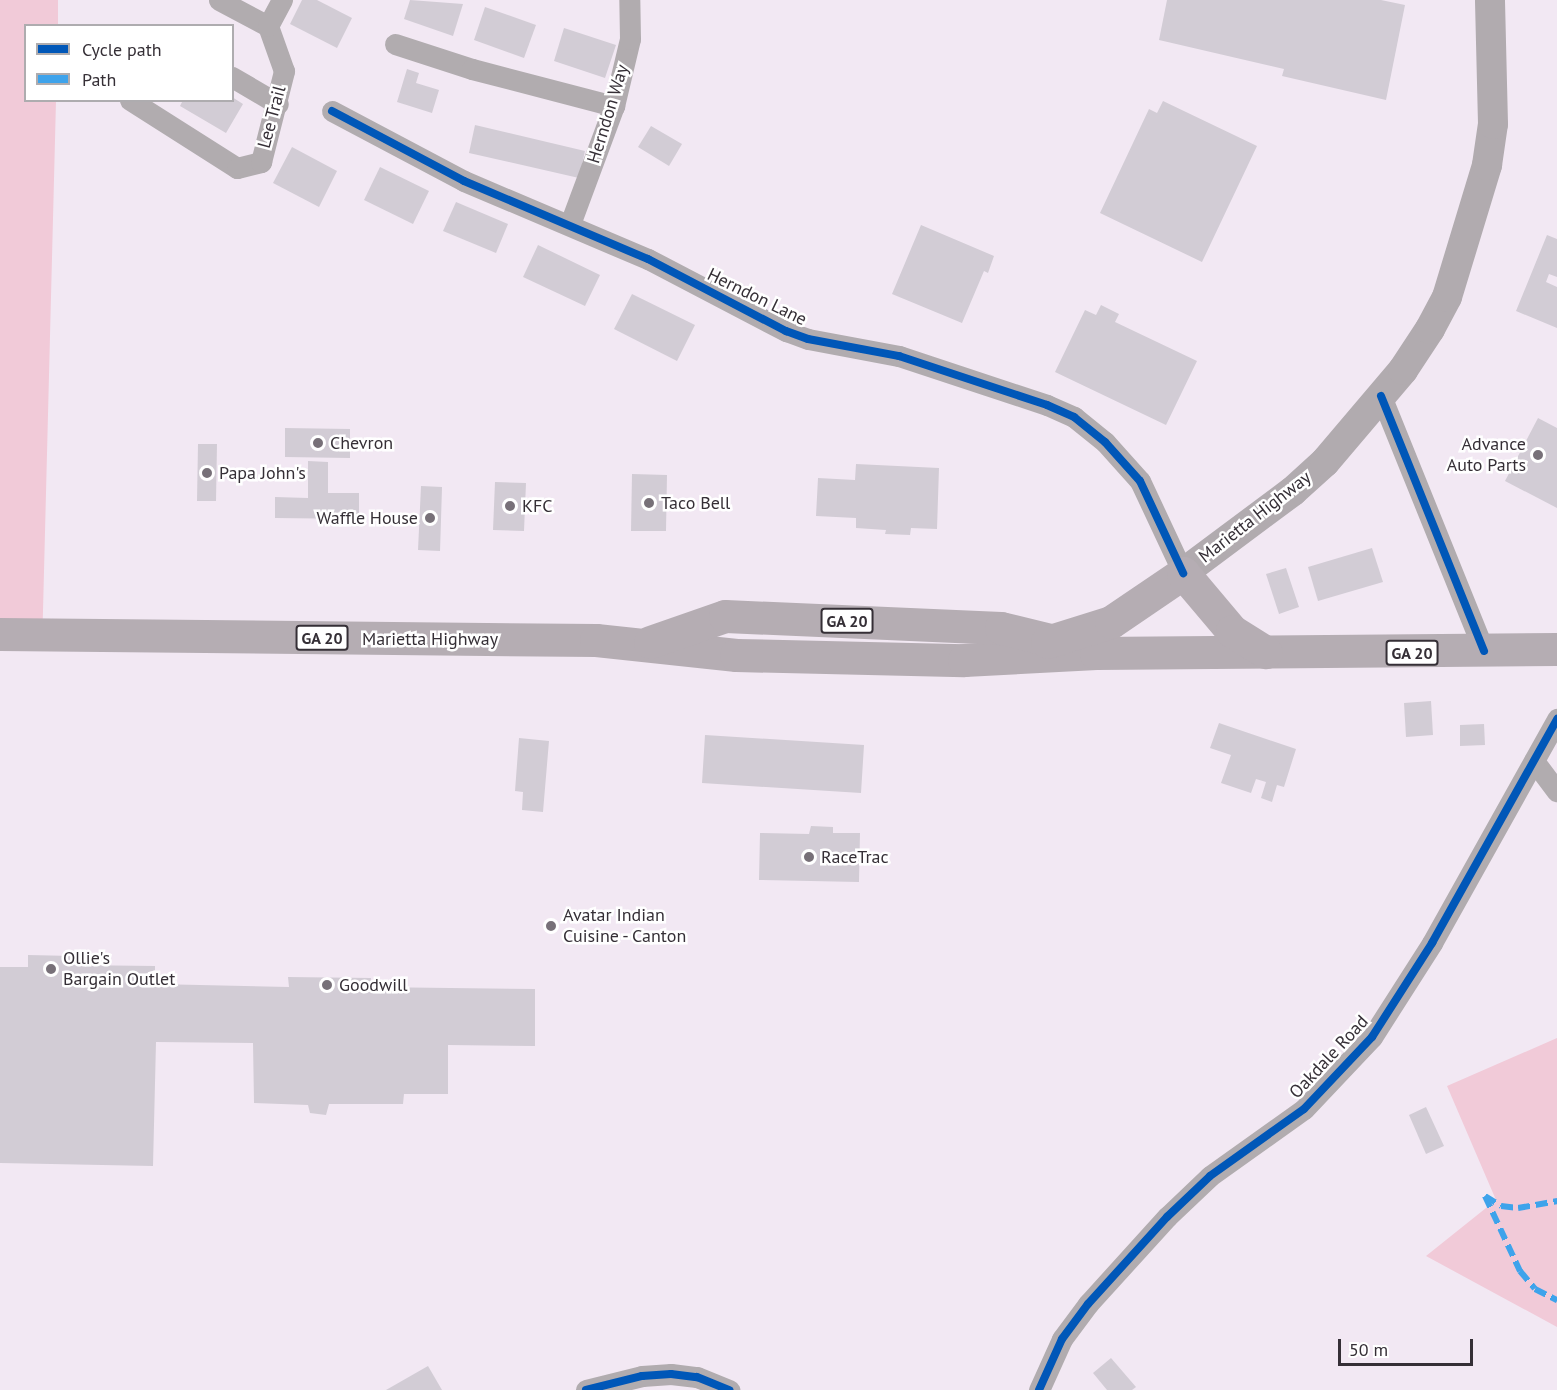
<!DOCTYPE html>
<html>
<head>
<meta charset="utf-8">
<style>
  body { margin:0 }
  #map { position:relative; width:1557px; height:1390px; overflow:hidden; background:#f2e8f3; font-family:"PT Sans",sans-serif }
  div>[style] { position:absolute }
  .green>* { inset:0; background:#f1cad8 }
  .building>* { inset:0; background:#d2ccd5 }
  .minor>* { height:21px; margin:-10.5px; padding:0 10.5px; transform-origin:10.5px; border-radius:10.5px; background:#b1acaf }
  .secondary>* { height:30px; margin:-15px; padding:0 15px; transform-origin:15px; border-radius:15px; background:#b1abaf }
  .primary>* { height:33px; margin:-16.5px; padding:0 16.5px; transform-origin:16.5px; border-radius:16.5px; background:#b5adb3 }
  .quiet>* { height:6px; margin-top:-3px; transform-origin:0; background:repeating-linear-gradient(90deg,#3ea3eb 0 12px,transparent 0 18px) }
  .cycleway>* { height:8px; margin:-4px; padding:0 4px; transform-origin:4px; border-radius:4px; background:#0057b8 }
  .dots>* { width:16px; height:16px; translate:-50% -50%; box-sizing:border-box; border:3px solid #fff; border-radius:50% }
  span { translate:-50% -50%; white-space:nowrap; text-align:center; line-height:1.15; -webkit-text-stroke:5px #fff; paint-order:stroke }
  .shield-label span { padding:2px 4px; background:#fff; border:2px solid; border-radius:4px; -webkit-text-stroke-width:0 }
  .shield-label { font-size:16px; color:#352f36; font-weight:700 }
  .street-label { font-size:18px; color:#352f36 }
  .poi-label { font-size:18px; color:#352f36 }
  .left { translate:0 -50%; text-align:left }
  .right { translate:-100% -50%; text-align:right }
  .legend { position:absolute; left:24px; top:24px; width:210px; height:78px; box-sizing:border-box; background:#fff; border:2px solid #aeacaf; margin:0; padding:8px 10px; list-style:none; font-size:18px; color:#352f36 }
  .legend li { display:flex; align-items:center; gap:12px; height:30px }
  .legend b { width:30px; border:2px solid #aeacaf }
  .scale { position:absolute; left:1338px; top:1339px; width:135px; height:27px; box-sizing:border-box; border:3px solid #352f36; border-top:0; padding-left:8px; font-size:18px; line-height:21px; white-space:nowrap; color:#352f36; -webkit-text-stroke:4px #fff; paint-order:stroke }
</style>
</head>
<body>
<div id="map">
  <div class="green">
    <div style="clip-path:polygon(0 0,58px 0,58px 25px,26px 26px,26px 100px,56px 101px,42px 650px,0 651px)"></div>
    <div style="clip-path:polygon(1557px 1038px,1557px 1327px,1426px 1256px,1496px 1200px,1447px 1086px)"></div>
  </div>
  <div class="building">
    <div style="clip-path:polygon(302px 0,317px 0,352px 18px,337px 48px,290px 24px)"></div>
    <div style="clip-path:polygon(410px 0,463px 4px,453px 36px,404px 19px)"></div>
    <div style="clip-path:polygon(1167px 0,1381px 0,1405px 5px,1386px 100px,1282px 76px,1284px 69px,1159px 40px)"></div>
    <div style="clip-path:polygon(485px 7px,536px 25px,524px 58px,474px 40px)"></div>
    <div style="clip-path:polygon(564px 28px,616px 45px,605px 78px,554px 61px)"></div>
    <div style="clip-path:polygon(407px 69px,419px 73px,416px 83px,439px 90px,432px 113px,397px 102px)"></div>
    <div style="clip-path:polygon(232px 97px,243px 104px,226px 133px,180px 106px,183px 100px,232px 100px)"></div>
    <div style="clip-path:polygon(1163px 101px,1257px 146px,1202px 262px,1100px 213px,1149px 109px,1157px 113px)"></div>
    <div style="clip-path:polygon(475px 125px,585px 151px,579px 178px,469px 153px)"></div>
    <div style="clip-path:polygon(651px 126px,682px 144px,669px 166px,638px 147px)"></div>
    <div style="clip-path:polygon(292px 147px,337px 171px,319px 207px,273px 183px)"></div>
    <div style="clip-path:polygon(380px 167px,429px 191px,413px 224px,364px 200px)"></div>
    <div style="clip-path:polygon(456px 202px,508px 224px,496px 253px,443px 231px)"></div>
    <div style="clip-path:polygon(921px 225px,994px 256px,988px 273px,984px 271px,962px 323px,892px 294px)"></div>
    <div style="clip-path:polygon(1547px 235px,1557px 239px,1557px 277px,1549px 274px,1546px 282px,1557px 287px,1557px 328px,1516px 311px)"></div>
    <div style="clip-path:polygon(538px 245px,600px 275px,585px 306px,523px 277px)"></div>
    <div style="clip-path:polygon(632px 294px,695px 325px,677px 361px,614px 329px)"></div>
    <div style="clip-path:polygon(1101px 305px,1119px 314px,1115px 322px,1197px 361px,1166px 425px,1055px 372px,1085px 310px,1096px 315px)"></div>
    <div style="clip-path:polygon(1538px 418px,1557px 428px,1557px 508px,1505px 481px)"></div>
    <div style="clip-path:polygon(285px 428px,350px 429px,350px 458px,285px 457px)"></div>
    <div style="clip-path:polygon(198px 444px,217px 444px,216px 501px,197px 501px)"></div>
    <div style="clip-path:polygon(308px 461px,328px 462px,328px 493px,359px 493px,359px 519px,275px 518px,275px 497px,308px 498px)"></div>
    <div style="clip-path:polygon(856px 464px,939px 468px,937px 529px,911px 528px,910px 535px,885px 534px,886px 530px,856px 528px,856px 518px,816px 516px,818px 478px,855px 480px)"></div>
    <div style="clip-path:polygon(632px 474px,667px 475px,666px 531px,631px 531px)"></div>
    <div style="clip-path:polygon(495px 482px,526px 483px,524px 531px,493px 530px)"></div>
    <div style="clip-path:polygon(421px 486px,442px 487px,440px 551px,418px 550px)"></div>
    <div style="clip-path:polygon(1372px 548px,1383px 582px,1318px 601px,1308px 567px)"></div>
    <div style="clip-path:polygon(1286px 568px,1299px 607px,1279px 614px,1266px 574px)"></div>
    <div style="clip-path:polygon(1431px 701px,1433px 735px,1406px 737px,1404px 703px)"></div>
    <div style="clip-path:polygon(1219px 723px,1296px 749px,1284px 787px,1277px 785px,1272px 802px,1261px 798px,1266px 782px,1256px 779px,1251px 793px,1221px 783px,1231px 755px,1210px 748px)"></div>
    <div style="clip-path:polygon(1484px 724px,1485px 745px,1460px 746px,1460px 725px)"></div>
    <div style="clip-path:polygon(705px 735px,864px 745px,861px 793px,702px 783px)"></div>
    <div style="clip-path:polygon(519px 738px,549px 741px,543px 812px,522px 810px,523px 792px,515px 791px)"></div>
    <div style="clip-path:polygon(811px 826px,833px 827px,833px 833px,860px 833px,859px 882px,759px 880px,760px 833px,809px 834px)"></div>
    <div style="clip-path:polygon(28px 955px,73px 956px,72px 965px,155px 966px,155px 984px,289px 987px,288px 977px,371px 978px,370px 987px,535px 989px,535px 1046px,448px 1045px,448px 1094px,404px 1094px,403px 1104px,329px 1104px,326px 1115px,310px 1113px,308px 1105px,254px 1103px,253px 1043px,156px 1042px,153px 1166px,0 1163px,0 967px,28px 967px)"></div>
    <div style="clip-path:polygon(1426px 1107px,1444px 1146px,1426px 1154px,1409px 1115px)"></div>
    <div style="clip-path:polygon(1111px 1358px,1136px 1387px,1132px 1390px,1107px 1390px,1093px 1373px)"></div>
    <div style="clip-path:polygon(428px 1366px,442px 1390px,386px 1390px)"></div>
  </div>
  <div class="minor">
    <div style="left:219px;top:0;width:55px;rotate:28deg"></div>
    <div style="left:395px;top:44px;width:81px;rotate:18deg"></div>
    <div style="left:472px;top:69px;width:147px;rotate:14.6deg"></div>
    <div style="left:232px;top:77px;width:53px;rotate:30.4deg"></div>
    <div style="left:130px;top:100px;width:127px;rotate:32.4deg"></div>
    <div style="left:237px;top:168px;width:25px;rotate:-14deg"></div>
    <div style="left:261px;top:162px;width:94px;rotate:-75.8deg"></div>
    <div style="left:284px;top:71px;width:48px;rotate:-109.6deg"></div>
    <div style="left:268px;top:26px;width:30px;rotate:-62deg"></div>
    <div style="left:332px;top:111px;width:149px;rotate:27.9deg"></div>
    <div style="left:464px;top:181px;width:200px;rotate:23deg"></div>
    <div style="left:648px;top:259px;width:156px;rotate:27.6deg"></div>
    <div style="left:786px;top:331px;width:23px;rotate:20deg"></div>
    <div style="left:808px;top:339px;width:93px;rotate:10.6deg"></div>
    <div style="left:899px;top:356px;width:156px;rotate:18.3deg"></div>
    <div style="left:1047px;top:405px;width:30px;rotate:24deg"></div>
    <div style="left:1074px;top:417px;width:40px;rotate:39deg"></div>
    <div style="left:1105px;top:442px;width:52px;rotate:48.1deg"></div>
    <div style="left:1140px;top:481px;width:102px;rotate:64.9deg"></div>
    <div style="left:570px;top:224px;width:126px;rotate:-69.6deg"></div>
    <div style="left:614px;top:106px;width:69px;rotate:-76.6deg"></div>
    <div style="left:630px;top:39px;width:39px;rotate:-91deg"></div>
    <div style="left:1381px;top:396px;width:275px;rotate:68deg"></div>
    <div style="left:1534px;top:761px;width:38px;rotate:53deg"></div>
    <div style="left:586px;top:1390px;width:58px;rotate:-14deg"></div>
    <div style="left:642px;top:1376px;width:29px;rotate:-4deg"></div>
    <div style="left:671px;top:1374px;width:26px;rotate:7deg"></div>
    <div style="left:697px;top:1377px;width:35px;rotate:22deg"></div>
    <div style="left:1039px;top:1390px;width:56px;rotate:-65.7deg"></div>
    <div style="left:1062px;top:1339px;width:44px;rotate:-53.4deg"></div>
    <div style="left:1088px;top:1304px;width:118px;rotate:-47.8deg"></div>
    <div style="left:1167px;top:1217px;width:59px;rotate:-43.6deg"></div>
    <div style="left:1210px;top:1176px;width:115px;rotate:-35.5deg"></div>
    <div style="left:1304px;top:1109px;width:99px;rotate:-46.6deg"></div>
    <div style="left:1372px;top:1037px;width:112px;rotate:-57.4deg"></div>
    <div style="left:1432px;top:943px;width:257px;rotate:-60.8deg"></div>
  </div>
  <div class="secondary">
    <div style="left:1183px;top:573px;width:137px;rotate:-36.7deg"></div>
    <div style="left:1293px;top:491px;width:43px;rotate:-42.2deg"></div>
    <div style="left:1325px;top:462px;width:121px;rotate:-49.7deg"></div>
    <div style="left:1403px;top:370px;width:49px;rotate:-56.6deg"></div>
    <div style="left:1430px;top:329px;width:36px;rotate:-62deg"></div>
    <div style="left:1447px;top:297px;width:138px;rotate:-73.1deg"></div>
    <div style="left:1487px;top:165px;width:41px;rotate:-81.7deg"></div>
    <div style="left:1493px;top:124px;width:124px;rotate:-91.4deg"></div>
  </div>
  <div class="primary">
    <div style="left:0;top:634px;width:596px;rotate:0.58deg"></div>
    <div style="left:596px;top:640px;width:141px;rotate:6.1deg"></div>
    <div style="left:736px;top:655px;width:228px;rotate:1.3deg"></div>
    <div style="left:964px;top:660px;width:132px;rotate:-3deg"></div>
    <div style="left:1096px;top:653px;width:461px;rotate:-0.5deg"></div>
    <div style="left:650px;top:642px;width:79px;rotate:-19.1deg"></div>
    <div style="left:725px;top:616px;width:276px;rotate:2.5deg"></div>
    <div style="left:1001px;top:628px;width:55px;rotate:13.8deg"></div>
    <div style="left:1047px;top:642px;width:67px;rotate:-17.4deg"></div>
    <div style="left:1111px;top:622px;width:87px;rotate:-34.2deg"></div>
    <div style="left:1183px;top:573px;width:76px;rotate:49.8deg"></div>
    <div style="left:1232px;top:631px;width:40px;rotate:32deg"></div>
  </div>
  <div class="quiet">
    <div style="left:1485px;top:1196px;width:83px;rotate:65deg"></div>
    <div style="left:1520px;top:1271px;width:23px;rotate:50deg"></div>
    <div style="left:1535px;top:1289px;width:25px;rotate:27deg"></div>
    <div style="left:1485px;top:1196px;width:19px;rotate:32deg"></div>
    <div style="left:1501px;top:1206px;width:17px;rotate:7deg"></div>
    <div style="left:1518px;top:1208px;width:40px;rotate:-10deg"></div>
  </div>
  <div class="cycleway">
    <div style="left:332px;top:111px;width:149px;rotate:27.9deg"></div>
    <div style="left:464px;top:181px;width:200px;rotate:23deg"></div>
    <div style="left:648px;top:259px;width:156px;rotate:27.6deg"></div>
    <div style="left:786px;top:331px;width:23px;rotate:20deg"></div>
    <div style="left:808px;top:339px;width:93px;rotate:10.6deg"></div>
    <div style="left:899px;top:356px;width:156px;rotate:18.3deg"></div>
    <div style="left:1047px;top:405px;width:30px;rotate:24deg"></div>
    <div style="left:1074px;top:417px;width:40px;rotate:39deg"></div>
    <div style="left:1105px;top:442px;width:52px;rotate:48.1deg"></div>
    <div style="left:1140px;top:481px;width:102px;rotate:64.9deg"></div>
    <div style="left:1381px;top:396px;width:275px;rotate:68deg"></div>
    <div style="left:586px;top:1390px;width:58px;rotate:-14deg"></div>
    <div style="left:642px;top:1376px;width:29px;rotate:-4deg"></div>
    <div style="left:671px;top:1374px;width:26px;rotate:7deg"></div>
    <div style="left:697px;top:1377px;width:35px;rotate:22deg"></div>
    <div style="left:1039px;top:1390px;width:56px;rotate:-65.7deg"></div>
    <div style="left:1062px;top:1339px;width:44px;rotate:-53.4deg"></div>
    <div style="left:1088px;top:1304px;width:118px;rotate:-47.8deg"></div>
    <div style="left:1167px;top:1217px;width:59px;rotate:-43.6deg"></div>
    <div style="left:1210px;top:1176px;width:115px;rotate:-35.5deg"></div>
    <div style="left:1304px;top:1109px;width:99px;rotate:-46.6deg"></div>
    <div style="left:1372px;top:1037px;width:112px;rotate:-57.4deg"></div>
    <div style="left:1432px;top:943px;width:257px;rotate:-60.8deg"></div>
  </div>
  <div class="dots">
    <div style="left:318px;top:443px;background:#777078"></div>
    <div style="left:1538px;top:455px;background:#777078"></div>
    <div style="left:207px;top:473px;background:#777078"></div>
    <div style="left:649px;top:503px;background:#777078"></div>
    <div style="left:510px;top:506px;background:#777078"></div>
    <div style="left:430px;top:518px;background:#777078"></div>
    <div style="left:809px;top:857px;background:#777078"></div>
    <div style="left:551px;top:926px;background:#777078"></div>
    <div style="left:51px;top:969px;background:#777078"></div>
    <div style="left:327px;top:985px;background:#777078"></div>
  </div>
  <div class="shield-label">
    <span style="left:847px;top:621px">GA 20</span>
    <span style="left:322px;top:638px">GA 20</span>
    <span style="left:1412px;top:653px">GA 20</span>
  </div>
  <div class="street-label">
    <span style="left:608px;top:114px;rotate:-73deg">Herndon Way</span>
    <span style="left:272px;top:117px;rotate:-75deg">Lee Trail</span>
    <span style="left:757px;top:297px;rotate:26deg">Herndon Lane</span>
    <span style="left:1255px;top:517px;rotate:-38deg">Marietta Highway</span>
    <span style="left:430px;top:639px">Marietta Highway</span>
    <span style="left:1329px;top:1057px;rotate:-47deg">Oakdale Road</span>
  </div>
  <div class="poi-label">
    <span class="left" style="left:330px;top:443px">Chevron</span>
    <span class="right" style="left:1526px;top:455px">Advance<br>Auto Parts</span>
    <span class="left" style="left:219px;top:473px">Papa John's</span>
    <span class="left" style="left:661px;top:503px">Taco Bell</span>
    <span class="left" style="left:522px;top:506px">KFC</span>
    <span class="right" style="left:418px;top:518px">Waffle House</span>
    <span class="left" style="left:821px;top:857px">RaceTrac</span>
    <span class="left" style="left:563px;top:926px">Avatar Indian<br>Cuisine - Canton</span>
    <span class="left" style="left:63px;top:969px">Ollie's<br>Bargain Outlet</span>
    <span class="left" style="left:339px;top:985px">Goodwill</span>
  </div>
  <ul class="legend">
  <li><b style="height:8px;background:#0057b8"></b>Cycle path</li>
  <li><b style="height:8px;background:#3ea3eb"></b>Path</li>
  </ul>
  <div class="scale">50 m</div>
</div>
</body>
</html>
